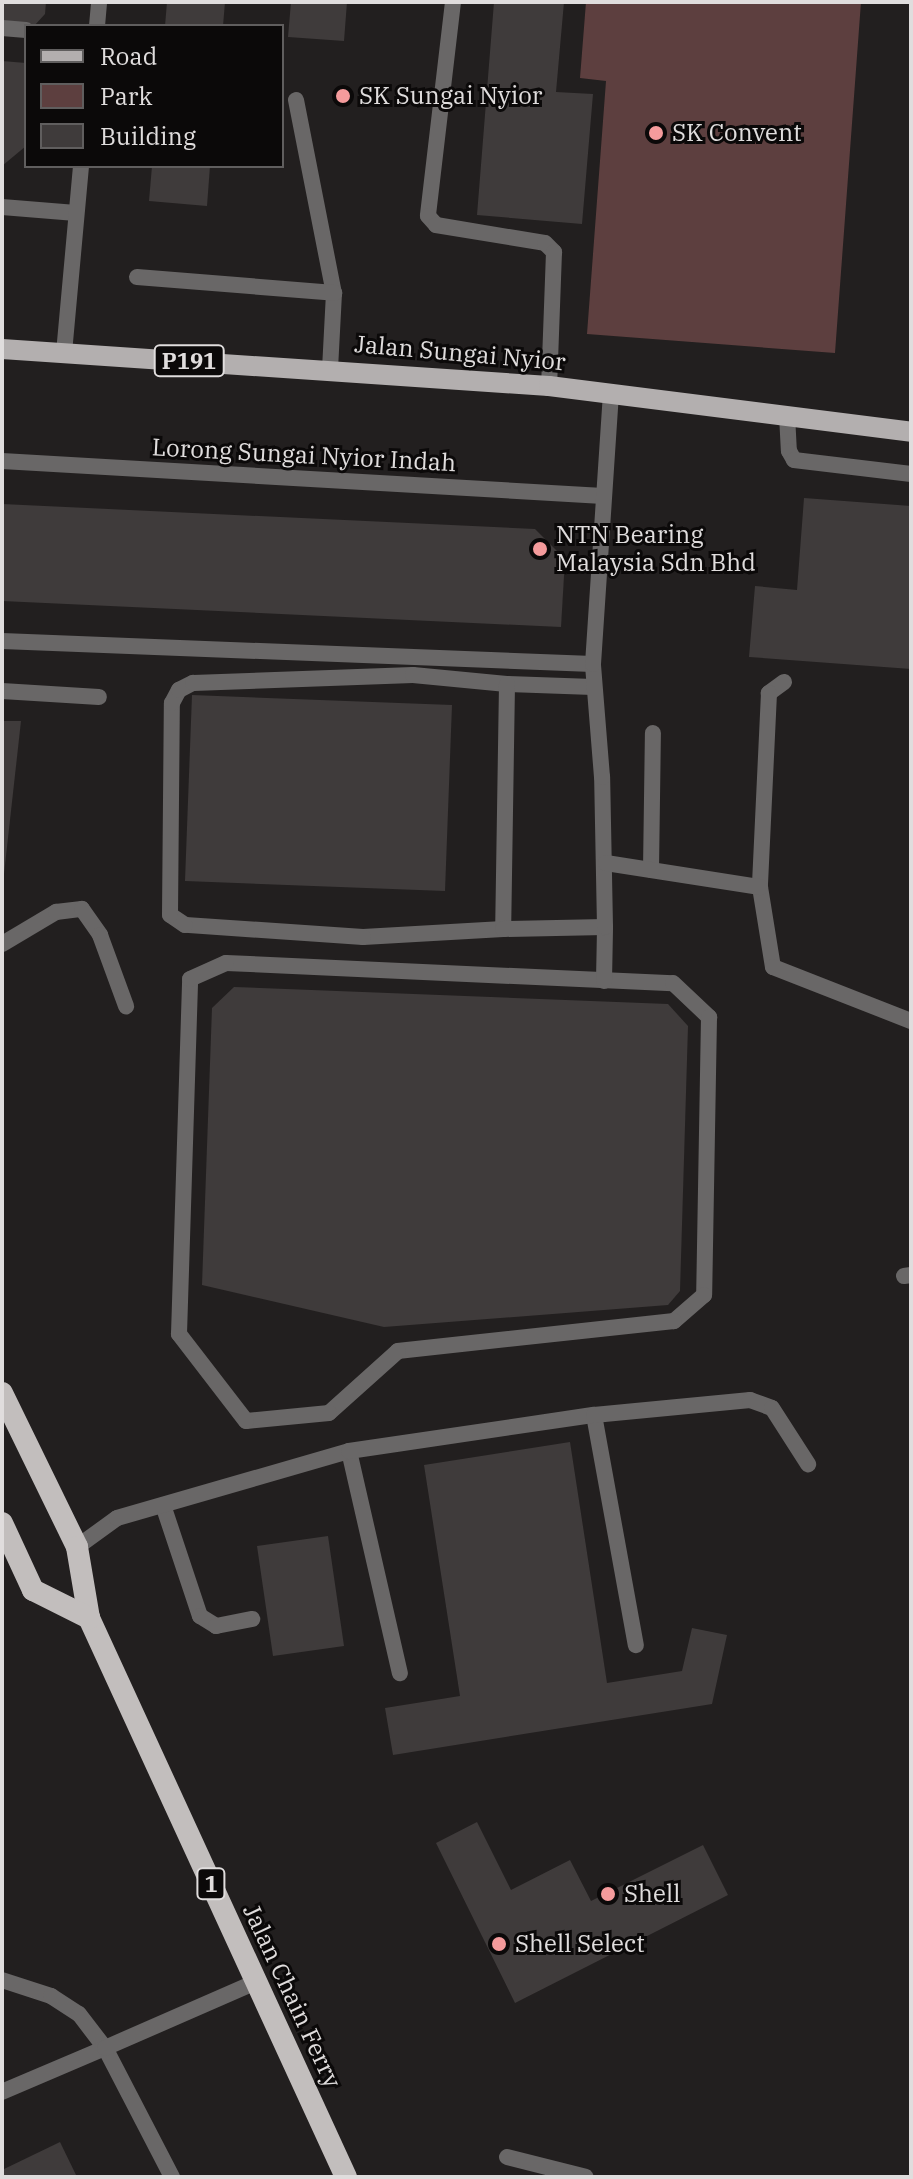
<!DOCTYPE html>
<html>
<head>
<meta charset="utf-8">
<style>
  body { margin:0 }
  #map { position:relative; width:913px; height:2179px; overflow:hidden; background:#221f1f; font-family:"IBM Plex Serif",serif }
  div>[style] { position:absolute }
  .green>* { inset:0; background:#5d3f3f }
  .building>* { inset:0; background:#3f3b3b }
  .service>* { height:16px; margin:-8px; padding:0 8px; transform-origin:8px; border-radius:8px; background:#696767 }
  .minor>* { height:16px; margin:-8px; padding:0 8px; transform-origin:8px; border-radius:8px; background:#696767 }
  .primary>* { height:20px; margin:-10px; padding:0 10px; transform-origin:10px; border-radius:10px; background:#b3afaf }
  .trunk>* { height:22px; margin:-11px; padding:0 11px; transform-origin:11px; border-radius:11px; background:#c2bebd }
  .dots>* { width:22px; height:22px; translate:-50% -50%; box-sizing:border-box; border:4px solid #0b0909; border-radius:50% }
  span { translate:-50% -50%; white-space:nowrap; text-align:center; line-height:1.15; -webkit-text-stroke:6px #0b0909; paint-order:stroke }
  .shield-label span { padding:2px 6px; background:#0b0909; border:2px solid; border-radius:6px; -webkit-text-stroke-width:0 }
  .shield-label { font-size:22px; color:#e0dddd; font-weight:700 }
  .poi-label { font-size:24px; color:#e0dddd }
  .left { translate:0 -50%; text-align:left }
  .street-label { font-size:24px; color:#e0dddd }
  .frame { position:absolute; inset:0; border:4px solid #e0dddd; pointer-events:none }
  .legend { position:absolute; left:24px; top:24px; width:260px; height:144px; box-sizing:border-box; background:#0b0909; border:2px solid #605e5e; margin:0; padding:10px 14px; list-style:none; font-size:24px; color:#e0dddd }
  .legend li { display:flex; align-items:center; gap:16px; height:40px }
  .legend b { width:40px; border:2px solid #605e5e }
</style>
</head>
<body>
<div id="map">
  <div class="green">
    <div style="clip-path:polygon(586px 2px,861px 2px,835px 353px,587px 334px,606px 81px,580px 78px)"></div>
  </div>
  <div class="building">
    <div style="clip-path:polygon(2px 2px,46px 2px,45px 14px,34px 26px,2px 23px)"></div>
    <div style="clip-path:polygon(167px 2px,225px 2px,223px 26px,165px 26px)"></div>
    <div style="clip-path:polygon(291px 2px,347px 2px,344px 41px,288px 37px)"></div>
    <div style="clip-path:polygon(494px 2px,564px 2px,556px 92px,593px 94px,582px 224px,477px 215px)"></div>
    <div style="clip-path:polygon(2px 61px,26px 63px,26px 146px,2px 166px)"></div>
    <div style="clip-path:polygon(152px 166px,210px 166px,207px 206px,149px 201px)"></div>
    <div style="clip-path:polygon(804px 498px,911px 506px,911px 669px,749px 657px,755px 586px,797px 590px)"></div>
    <div style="clip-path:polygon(2px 504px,535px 529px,565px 559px,561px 627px,2px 601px)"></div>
    <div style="clip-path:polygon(192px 695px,452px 705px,445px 891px,185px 881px)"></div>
    <div style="clip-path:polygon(2px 721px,21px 721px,4px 874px,2px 873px)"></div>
    <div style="clip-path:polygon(234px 987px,668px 1004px,688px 1026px,680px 1291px,668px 1305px,384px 1327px,202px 1285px,212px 1008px)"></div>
    <div style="clip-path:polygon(570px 1442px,607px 1683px,682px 1671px,692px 1628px,727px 1635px,712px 1704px,393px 1755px,385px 1708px,460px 1696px,424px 1465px)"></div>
    <div style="clip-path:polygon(328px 1536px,344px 1646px,273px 1656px,257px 1546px)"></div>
    <div style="clip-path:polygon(477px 1822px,511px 1890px,570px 1860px,591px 1901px,703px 1845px,728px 1895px,515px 2003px,436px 1843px)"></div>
    <div style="clip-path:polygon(60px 2142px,77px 2177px,2px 2177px,2px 2170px)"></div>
  </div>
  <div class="service">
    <div style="left:453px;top:2px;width:215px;rotate:96.7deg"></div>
    <div style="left:428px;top:216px;width:12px;rotate:48deg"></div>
    <div style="left:436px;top:225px;width:110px;rotate:9.4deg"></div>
    <div style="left:545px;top:243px;width:13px;rotate:45deg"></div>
    <div style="left:554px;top:252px;width:134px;rotate:92.1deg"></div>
    <div style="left:2px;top:28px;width:24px;rotate:5deg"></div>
    <div style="left:296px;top:100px;width:197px;rotate:78.9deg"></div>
    <div style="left:334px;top:293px;width:76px;rotate:93deg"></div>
    <div style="left:137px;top:277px;width:198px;rotate:4.6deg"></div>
    <div style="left:787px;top:415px;width:36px;rotate:87deg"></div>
    <div style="left:789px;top:451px;width:10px;rotate:61deg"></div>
    <div style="left:794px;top:460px;width:118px;rotate:6.8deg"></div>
    <div style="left:2px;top:641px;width:591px;rotate:2.23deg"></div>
    <div style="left:651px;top:870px;width:137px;rotate:-89.2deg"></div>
    <div style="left:503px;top:929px;width:140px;rotate:176.7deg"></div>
    <div style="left:363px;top:937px;width:178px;rotate:-176.1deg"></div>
    <div style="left:185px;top:925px;width:18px;rotate:-146deg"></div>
    <div style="left:170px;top:915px;width:212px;rotate:-89.5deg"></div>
    <div style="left:172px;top:703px;width:15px;rotate:-62deg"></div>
    <div style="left:179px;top:690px;width:16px;rotate:-27deg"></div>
    <div style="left:193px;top:683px;width:220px;rotate:-2.1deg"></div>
    <div style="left:413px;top:675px;width:94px;rotate:5.5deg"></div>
    <div style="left:2px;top:944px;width:63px;rotate:-30.7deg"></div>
    <div style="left:56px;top:912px;width:26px;rotate:-7deg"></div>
    <div style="left:82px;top:909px;width:32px;rotate:55deg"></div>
    <div style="left:100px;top:935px;width:76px;rotate:69.9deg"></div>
    <div style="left:226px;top:963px;width:447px;rotate:2.6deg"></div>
    <div style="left:673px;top:983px;width:50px;rotate:43.4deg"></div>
    <div style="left:709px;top:1017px;width:278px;rotate:91deg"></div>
    <div style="left:704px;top:1295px;width:40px;rotate:139deg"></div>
    <div style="left:674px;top:1321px;width:278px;rotate:173.8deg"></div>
    <div style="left:398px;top:1351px;width:93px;rotate:138.1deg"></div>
    <div style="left:329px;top:1413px;width:83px;rotate:174.5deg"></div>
    <div style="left:246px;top:1421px;width:110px;rotate:-127.6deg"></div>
    <div style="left:179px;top:1334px;width:355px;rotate:-88.2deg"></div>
    <div style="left:190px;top:979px;width:39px;rotate:-24deg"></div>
    <div style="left:604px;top:981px;width:54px;rotate:-88.9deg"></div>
    <div style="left:594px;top:1415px;width:234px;rotate:79.7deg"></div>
    <div style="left:349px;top:1451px;width:228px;rotate:77.1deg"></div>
    <div style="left:163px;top:1505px;width:117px;rotate:71.6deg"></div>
    <div style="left:200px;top:1616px;width:19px;rotate:32deg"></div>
    <div style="left:216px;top:1626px;width:37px;rotate:-11deg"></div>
    <div style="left:77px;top:1547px;width:49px;rotate:-35.9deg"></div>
    <div style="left:117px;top:1518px;width:241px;rotate:-16.1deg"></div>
    <div style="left:349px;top:1451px;width:248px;rotate:-8.4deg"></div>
    <div style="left:594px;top:1415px;width:157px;rotate:-5.5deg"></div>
    <div style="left:750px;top:1400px;width:23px;rotate:20deg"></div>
    <div style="left:772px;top:1408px;width:67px;rotate:57.3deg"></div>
    <div style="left:2px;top:1980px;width:52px;rotate:18.1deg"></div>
    <div style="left:51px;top:1996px;width:33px;rotate:33deg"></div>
    <div style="left:79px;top:2014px;width:43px;rotate:52.6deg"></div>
    <div style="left:105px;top:2048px;width:112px;rotate:156.9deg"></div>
    <div style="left:507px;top:2157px;width:81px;rotate:14.2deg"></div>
  </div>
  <div class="minor">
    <div style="left:97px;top:26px;width:24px;rotate:-85deg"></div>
    <div style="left:2px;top:207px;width:74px;rotate:4.6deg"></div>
    <div style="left:64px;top:353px;width:188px;rotate:-84.8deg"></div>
    <div style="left:2px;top:461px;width:602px;rotate:3.33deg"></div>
    <div style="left:784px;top:682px;width:19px;rotate:144deg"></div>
    <div style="left:769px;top:693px;width:194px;rotate:92.7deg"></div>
    <div style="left:760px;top:887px;width:81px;rotate:80.8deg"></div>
    <div style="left:773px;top:967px;width:148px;rotate:21.4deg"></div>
    <div style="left:593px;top:687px;width:86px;rotate:-178deg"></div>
    <div style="left:507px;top:684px;width:245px;rotate:90.9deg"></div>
    <div style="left:503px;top:929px;width:102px;rotate:-1.1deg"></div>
    <div style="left:605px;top:927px;width:150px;rotate:-91.1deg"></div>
    <div style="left:602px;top:777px;width:113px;rotate:-94.6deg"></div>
    <div style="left:593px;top:664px;width:272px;rotate:-86.2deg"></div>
    <div style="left:2px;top:691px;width:97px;rotate:3.5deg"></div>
    <div style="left:606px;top:863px;width:156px;rotate:8.9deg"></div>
    <div style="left:904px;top:1276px;width:7px;rotate:-8deg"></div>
    <div style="left:172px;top:2177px;width:145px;rotate:-117.4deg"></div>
    <div style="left:105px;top:2048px;width:165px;rotate:-23.6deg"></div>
  </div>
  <div class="primary">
    <div style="left:2px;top:349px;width:548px;rotate:3.87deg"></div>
    <div style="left:549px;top:386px;width:365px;rotate:7.2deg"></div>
  </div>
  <div class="trunk">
    <div style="left:2px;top:1393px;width:171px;rotate:64deg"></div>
    <div style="left:77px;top:1547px;width:72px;rotate:80.4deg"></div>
    <div style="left:89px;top:1618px;width:615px;rotate:65.31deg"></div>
    <div style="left:2px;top:1523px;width:74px;rotate:65.2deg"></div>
    <div style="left:33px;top:1590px;width:63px;rotate:26.6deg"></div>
  </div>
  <div class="dots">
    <div style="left:343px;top:96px;background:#f59b9c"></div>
    <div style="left:656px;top:133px;background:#f59b9c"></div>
    <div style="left:540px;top:549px;background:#f59b9c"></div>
    <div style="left:608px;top:1894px;background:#f59b9c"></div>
    <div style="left:499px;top:1944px;background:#f59b9c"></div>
  </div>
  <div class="shield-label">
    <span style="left:189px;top:361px">P191</span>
    <span style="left:211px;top:1884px">1</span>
  </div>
  <div class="poi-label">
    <span class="left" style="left:359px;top:96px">SK Sungai Nyior</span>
    <span class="left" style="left:672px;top:133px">SK Convent</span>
    <span class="left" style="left:556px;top:549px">NTN Bearing<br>Malaysia Sdn Bhd</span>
    <span class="left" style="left:624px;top:1894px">Shell</span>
    <span class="left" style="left:515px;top:1944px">Shell Select</span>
  </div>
  <div class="street-label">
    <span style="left:460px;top:353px;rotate:5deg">Jalan Sungai Nyior</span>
    <span style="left:304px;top:455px;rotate:3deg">Lorong Sungai Nyior Indah</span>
    <span style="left:292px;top:1996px;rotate:65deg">Jalan Chain Ferry</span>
  </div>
  <div class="frame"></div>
  <ul class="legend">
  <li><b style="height:10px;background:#b3afaf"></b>Road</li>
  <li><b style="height:22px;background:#5d3f3f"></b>Park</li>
  <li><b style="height:22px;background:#3f3b3b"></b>Building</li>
  </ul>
</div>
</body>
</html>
